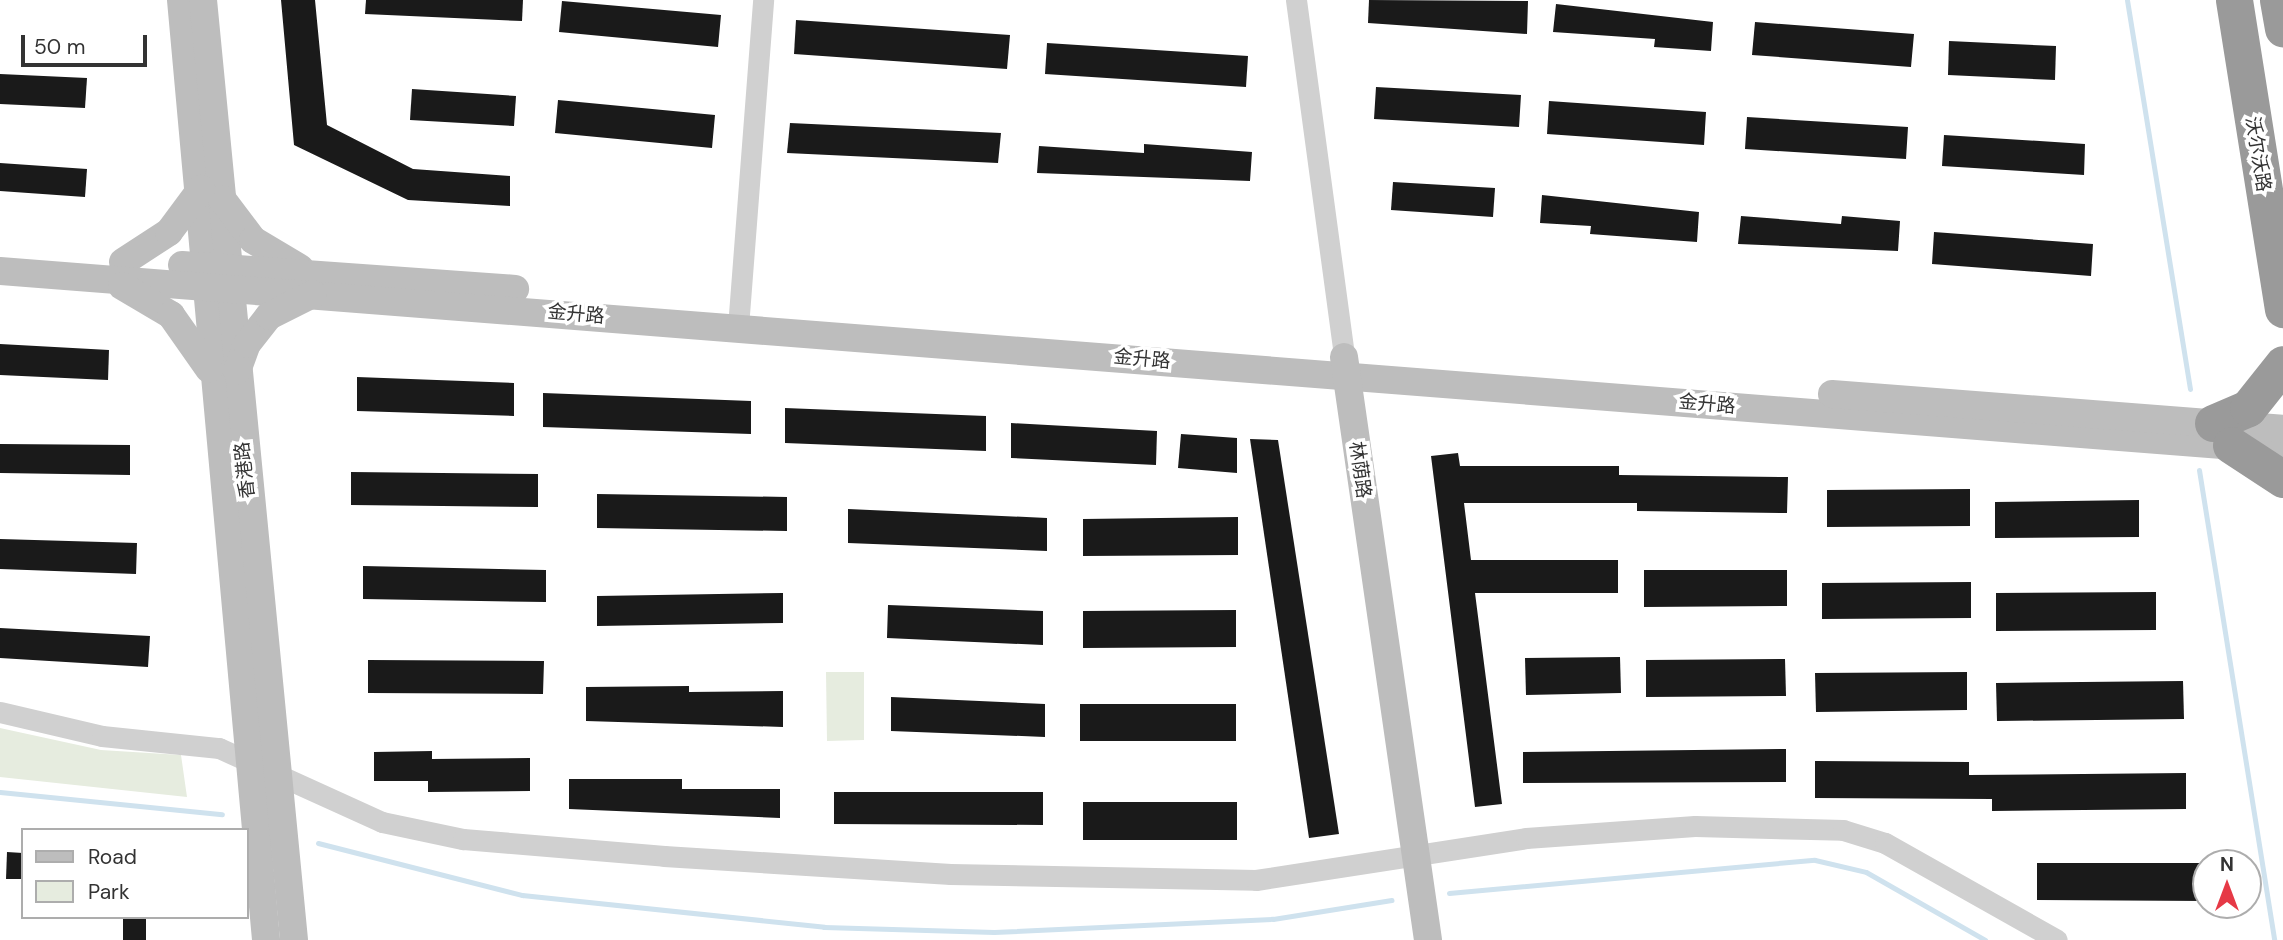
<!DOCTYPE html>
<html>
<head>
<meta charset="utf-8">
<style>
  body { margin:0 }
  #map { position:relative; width:2283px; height:940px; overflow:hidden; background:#fff; font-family:"DM Sans","Noto Sans SC",sans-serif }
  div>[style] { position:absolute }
  .green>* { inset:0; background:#e6ecdf }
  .stream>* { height:5px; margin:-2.5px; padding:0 2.5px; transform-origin:2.5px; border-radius:2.5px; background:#cfe2ee }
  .building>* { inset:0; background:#1a1a1a }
  .street>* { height:21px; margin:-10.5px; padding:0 10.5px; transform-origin:10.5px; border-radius:10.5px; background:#d0d0d0 }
  .secondary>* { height:28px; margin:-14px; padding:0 14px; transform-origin:14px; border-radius:14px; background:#bdbdbd }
  .highway>* { height:37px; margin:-18.5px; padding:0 18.5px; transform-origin:18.5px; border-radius:18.5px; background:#9a9a9a }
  span { translate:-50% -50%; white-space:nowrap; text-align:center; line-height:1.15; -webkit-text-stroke:7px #fff; paint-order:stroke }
  .street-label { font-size:19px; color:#333 }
  .legend { position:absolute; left:21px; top:828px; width:228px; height:91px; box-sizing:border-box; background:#fff; border:2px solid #adadad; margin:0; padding:9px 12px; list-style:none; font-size:21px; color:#333 }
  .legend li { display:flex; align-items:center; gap:14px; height:35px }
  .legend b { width:35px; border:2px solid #adadad }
  .north { position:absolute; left:2192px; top:849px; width:70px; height:70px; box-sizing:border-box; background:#fff; border:2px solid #adadad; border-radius:50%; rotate:0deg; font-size:19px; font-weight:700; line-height:28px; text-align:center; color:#333 }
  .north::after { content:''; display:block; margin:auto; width:24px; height:32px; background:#e63946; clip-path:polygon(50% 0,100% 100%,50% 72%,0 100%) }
  .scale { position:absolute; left:21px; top:35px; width:126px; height:32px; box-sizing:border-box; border:4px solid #333; border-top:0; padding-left:9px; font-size:21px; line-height:24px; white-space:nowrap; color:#333; -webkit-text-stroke:5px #fff; paint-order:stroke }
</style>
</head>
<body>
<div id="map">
  <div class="green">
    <div style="clip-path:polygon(826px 672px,864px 672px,864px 740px,827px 741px)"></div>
    <div style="clip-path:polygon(0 728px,101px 750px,181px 755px,187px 797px,0 777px)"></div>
  </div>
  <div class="stream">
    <div style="left:2127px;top:0;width:394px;rotate:80.8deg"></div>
    <div style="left:2199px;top:470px;width:476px;rotate:80.9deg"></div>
    <div style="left:0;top:792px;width:223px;rotate:5.7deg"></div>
    <div style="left:318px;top:843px;width:211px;rotate:14.3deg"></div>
    <div style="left:522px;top:895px;width:304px;rotate:6deg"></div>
    <div style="left:824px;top:927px;width:170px;rotate:1.7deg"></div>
    <div style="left:994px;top:932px;width:279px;rotate:-2.7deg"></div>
    <div style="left:1273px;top:919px;width:120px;rotate:-9.1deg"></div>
    <div style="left:1449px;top:893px;width:367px;rotate:-5.2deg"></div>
    <div style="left:1815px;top:860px;width:52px;rotate:13.2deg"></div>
    <div style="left:1866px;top:872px;width:137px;rotate:29.7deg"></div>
  </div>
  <div class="building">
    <div style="clip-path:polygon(281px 0,315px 0,327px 125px,413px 169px,510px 176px,510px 206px,408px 200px,294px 145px)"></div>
    <div style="clip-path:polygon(366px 0,523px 0,522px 21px,365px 14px)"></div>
    <div style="clip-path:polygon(1369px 0,1528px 1px,1527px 34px,1368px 23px)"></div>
    <div style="clip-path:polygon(562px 1px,721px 15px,718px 47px,559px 32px)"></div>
    <div style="clip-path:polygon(1556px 4px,1713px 22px,1711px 51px,1654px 47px,1655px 39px,1553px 32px)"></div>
    <div style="clip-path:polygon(796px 20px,1010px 35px,1007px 69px,794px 54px)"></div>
    <div style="clip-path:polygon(1755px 22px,1914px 34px,1911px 67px,1752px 55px)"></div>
    <div style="clip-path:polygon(1949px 41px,2056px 46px,2055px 80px,1948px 75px)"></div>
    <div style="clip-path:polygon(1047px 43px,1248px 56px,1246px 87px,1045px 74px)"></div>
    <div style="clip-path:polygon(0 74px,87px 78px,85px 108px,0 104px)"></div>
    <div style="clip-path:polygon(1376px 87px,1521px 95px,1519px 127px,1374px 119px)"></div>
    <div style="clip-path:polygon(412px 89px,516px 96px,514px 126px,410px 120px)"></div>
    <div style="clip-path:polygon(558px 100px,715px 115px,712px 148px,555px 133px)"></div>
    <div style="clip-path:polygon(1549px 101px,1706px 112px,1704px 145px,1547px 134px)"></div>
    <div style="clip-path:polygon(1747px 117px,1908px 127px,1906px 159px,1745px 149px)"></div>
    <div style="clip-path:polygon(790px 123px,1001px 133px,998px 163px,787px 153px)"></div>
    <div style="clip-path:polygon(1944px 135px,2085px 144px,2084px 175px,1942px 166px)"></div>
    <div style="clip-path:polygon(1144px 144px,1252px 152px,1250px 181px,1037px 173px,1039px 146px,1144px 153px)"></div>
    <div style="clip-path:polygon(0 163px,87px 169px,85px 197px,0 191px)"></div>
    <div style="clip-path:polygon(1393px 182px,1495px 188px,1493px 217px,1391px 210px)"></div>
    <div style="clip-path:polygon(1542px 195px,1699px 212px,1697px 242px,1590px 234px,1591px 226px,1540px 223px)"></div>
    <div style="clip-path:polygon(1741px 216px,1841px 224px,1842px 216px,1900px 221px,1898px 251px,1738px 244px)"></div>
    <div style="clip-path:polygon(1934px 232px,2093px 244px,2091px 276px,1932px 264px)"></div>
    <div style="clip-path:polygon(0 344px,109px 350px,108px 380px,0 375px)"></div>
    <div style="clip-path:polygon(357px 377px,514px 383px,514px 416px,357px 411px)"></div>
    <div style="clip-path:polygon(543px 393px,751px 401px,751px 434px,543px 427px)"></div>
    <div style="clip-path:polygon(785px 408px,986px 416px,986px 451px,785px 443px)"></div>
    <div style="clip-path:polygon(1011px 423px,1157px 431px,1156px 465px,1011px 458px)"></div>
    <div style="clip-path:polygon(1181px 434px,1237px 438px,1237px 473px,1178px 468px)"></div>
    <div style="clip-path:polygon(1250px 439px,1278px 440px,1339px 834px,1309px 838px)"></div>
    <div style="clip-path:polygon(0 444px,130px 445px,130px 475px,0 473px)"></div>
    <div style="clip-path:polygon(1458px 453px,1460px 466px,1619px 466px,1619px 475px,1788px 477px,1787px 513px,1637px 511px,1637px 503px,1464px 503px,1471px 560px,1618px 560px,1618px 593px,1475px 593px,1502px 804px,1475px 807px,1431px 456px)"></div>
    <div style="clip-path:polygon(351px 472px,538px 474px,538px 507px,351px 505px)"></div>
    <div style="clip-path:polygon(1970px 489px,1970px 526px,1827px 527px,1827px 490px)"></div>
    <div style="clip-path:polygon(597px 494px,787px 497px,787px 531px,597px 528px)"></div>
    <div style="clip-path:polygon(2139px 500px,2139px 537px,1995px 538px,1995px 502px)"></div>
    <div style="clip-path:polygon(848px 509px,1047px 518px,1047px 551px,848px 543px)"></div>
    <div style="clip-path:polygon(1238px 517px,1238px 555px,1083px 556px,1083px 519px)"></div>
    <div style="clip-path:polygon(0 539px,137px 543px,136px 574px,0 569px)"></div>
    <div style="clip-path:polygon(363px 566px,546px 570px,546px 602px,363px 599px)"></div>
    <div style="clip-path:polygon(1644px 570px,1787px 570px,1787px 606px,1644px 607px)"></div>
    <div style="clip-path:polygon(1971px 582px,1971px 618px,1822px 619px,1822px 583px)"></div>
    <div style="clip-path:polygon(2156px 592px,2156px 630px,1996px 631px,1996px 593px)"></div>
    <div style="clip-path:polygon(783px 593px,783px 623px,597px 626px,597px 596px)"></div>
    <div style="clip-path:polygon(888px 605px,1043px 611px,1043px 645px,887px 638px)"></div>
    <div style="clip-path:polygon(1236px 610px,1236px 647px,1083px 648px,1083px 611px)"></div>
    <div style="clip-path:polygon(0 628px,150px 636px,148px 667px,0 658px)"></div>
    <div style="clip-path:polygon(1620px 657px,1621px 693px,1526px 695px,1525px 658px)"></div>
    <div style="clip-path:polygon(1785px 659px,1786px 696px,1646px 697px,1646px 660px)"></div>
    <div style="clip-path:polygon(368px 660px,544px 661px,543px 694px,368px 693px)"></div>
    <div style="clip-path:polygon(1967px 672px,1967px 710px,1816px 712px,1815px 673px)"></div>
    <div style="clip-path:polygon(2183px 681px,2184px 719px,1997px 721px,1996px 683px)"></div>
    <div style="clip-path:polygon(689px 686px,689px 692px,783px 691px,783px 727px,586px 721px,586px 687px)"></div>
    <div style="clip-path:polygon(891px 697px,1045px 704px,1045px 737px,891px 731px)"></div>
    <div style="clip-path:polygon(1080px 704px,1236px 704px,1236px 741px,1080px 741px)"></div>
    <div style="clip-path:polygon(1786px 749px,1786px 782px,1523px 783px,1523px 752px)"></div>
    <div style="clip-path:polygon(432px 751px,432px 759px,530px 758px,530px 791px,428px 792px,428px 781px,374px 781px,374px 752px)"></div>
    <div style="clip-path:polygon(1815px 761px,1969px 762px,1969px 775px,2186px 773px,2186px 809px,1992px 811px,1992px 799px,1815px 798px)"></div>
    <div style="clip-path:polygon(569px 779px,682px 779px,682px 789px,780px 789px,780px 818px,569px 809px)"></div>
    <div style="clip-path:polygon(834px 792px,1043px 792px,1043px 825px,834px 824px)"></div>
    <div style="clip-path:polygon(1083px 802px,1237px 802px,1237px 840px,1083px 840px)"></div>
    <div style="clip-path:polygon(7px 852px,23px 853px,23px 879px,6px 879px)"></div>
    <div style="clip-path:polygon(2037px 863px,2206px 863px,2206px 901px,2037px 900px)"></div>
    <div style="clip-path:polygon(123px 917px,146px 917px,146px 940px,123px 940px)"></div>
  </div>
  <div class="street">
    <div style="left:1296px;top:0;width:360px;rotate:82.3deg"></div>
    <div style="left:738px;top:327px;width:328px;rotate:-85.6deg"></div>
    <div style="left:0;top:712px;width:105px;rotate:13.2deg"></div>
    <div style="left:102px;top:736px;width:118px;rotate:5.9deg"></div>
    <div style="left:219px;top:748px;width:179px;rotate:24.4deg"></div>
    <div style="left:382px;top:822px;width:83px;rotate:11.9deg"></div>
    <div style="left:463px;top:839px;width:202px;rotate:4.8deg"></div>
    <div style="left:664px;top:856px;width:287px;rotate:3.6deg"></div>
    <div style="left:950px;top:874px;width:306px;rotate:1.1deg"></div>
    <div style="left:1256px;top:880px;width:273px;rotate:-8.8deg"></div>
    <div style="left:1526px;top:838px;width:169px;rotate:-4.1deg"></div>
    <div style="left:1695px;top:826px;width:148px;rotate:1.5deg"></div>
    <div style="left:1843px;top:830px;width:44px;rotate:17.2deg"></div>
    <div style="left:1885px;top:843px;width:197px;rotate:29.4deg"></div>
  </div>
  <div class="secondary">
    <div style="left:181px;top:0;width:944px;rotate:84.83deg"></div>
    <div style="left:203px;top:0;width:944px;rotate:84.47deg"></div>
    <div style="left:222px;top:199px;width:51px;rotate:52.9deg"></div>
    <div style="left:253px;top:240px;width:55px;rotate:30.8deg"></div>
    <div style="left:123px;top:262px;width:55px;rotate:-33.1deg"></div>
    <div style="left:169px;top:232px;width:54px;rotate:-53.3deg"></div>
    <div style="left:182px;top:265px;width:334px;rotate:4.1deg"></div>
    <div style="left:0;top:271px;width:2290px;rotate:4.48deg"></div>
    <div style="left:122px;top:286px;width:57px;rotate:30.6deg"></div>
    <div style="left:171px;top:315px;width:66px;rotate:54.9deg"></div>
    <div style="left:1344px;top:357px;width:589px;rotate:81.8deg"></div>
    <div style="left:237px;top:371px;width:29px;rotate:-70deg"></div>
    <div style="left:247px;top:344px;width:36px;rotate:-52deg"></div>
    <div style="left:269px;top:316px;width:49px;rotate:-26.6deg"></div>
    <div style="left:1832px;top:394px;width:452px;rotate:4.4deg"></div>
  </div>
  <div class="highway">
    <div style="left:2234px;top:0;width:313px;rotate:81deg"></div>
    <div style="left:2278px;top:0;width:29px;rotate:80deg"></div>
    <div style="left:2213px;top:423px;width:38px;rotate:-23deg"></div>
    <div style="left:2248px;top:408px;width:56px;rotate:-51.5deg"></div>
    <div style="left:2231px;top:445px;width:62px;rotate:33.2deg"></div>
  </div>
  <div class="street-label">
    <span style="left:2258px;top:154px;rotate:81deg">沃尔沃路</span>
    <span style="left:576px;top:314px;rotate:5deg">金升路</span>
    <span style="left:1142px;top:359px;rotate:5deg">金升路</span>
    <span style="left:1707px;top:404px;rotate:5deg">金升路</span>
    <span style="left:245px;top:470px;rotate:-96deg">香港路</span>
    <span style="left:1360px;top:470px;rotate:82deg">林荫路</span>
  </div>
  <ul class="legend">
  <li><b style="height:9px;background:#bdbdbd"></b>Road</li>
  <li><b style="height:19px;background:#e6ecdf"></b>Park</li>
  </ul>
  <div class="north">N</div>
  <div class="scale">50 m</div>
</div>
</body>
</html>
